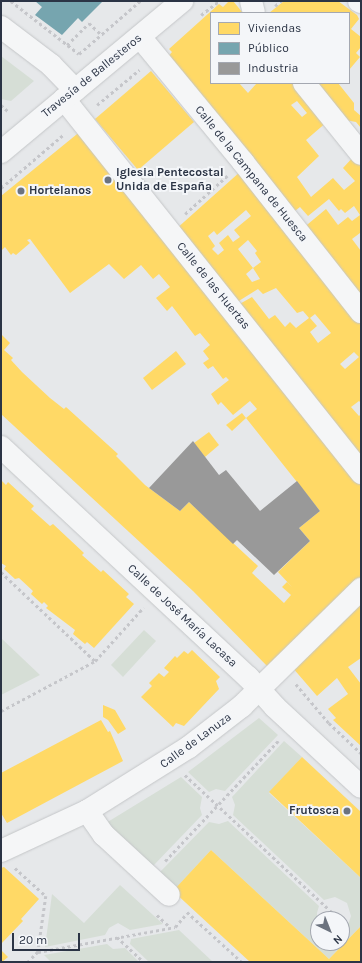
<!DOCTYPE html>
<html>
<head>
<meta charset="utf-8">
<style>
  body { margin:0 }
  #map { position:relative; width:362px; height:963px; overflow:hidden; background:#e6e8ea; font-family:Karla,sans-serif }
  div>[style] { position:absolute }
  .green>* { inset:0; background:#d6ded6 }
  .homes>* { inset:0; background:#ffd966 }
  .public>* { inset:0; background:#76a5af }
  .industry>* { inset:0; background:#999 }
  .path>* { height:2.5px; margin-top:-1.25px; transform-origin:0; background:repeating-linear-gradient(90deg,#c5c6ca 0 3px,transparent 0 6px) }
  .roads { filter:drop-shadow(0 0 1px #c4c6c8) drop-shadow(0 0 1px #c4c6c8) }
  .minor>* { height:22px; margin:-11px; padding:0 11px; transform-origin:11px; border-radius:11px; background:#f5f6f7 }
  .dots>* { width:11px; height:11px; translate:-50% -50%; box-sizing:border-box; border:2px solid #f4f6f9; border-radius:50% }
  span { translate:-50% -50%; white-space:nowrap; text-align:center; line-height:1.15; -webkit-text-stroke:4px #f4f6f9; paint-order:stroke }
  .street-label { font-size:12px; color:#2b3445 }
  .poi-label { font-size:12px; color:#2b3445; font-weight:700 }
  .left { translate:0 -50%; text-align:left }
  .right { translate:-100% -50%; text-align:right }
  .frame { position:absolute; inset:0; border:2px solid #2b3445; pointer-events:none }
  .legend { position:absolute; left:210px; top:12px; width:140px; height:72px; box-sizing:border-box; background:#f4f6f9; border:1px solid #a4a8b1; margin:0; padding:5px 7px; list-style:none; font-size:12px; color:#2b3445 }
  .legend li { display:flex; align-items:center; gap:8px; height:20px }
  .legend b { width:20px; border:1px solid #a4a8b1 }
  .north { position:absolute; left:310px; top:911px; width:40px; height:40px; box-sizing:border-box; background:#f4f6f9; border:1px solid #a4a8b1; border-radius:50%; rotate:137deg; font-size:11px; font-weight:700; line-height:16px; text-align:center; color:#2b3445 }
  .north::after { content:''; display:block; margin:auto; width:14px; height:18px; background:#6c737f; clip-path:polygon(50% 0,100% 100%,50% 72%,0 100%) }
  .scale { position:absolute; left:12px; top:933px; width:68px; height:18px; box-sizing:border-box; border:2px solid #2b3445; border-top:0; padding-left:5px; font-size:12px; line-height:14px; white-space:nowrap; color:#2b3445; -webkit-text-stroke:3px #f4f6f9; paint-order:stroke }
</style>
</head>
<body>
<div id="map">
  <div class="green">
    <div style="clip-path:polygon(1px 56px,34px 81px,11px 101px,1px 99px)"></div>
    <div style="clip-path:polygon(144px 630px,156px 641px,123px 677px,111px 665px)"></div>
    <div style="clip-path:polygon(1px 638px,40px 675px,1px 695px)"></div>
    <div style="clip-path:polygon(259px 718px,278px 735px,225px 791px,216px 789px,209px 792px,188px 772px)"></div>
    <div style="clip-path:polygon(284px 741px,302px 757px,269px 793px,361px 878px,361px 926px,329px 959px,211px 850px,177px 887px,160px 872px,209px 822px,219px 824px,228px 821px,319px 906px,317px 913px,318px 943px,342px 943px,342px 930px,349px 922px,351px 916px,347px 903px,335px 897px,324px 900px,233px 815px,235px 805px,232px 797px)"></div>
    <div style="clip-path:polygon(181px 777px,202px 797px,200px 808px,202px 815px,153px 866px,106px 823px)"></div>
    <div style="clip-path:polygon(120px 885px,163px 924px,130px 930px,118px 923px,109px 928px,105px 935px,45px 947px,52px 894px,84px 923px)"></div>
    <div style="clip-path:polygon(179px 930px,213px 962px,149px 962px,130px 944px,131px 939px)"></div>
    <div style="clip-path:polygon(107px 944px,113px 949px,125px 948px,139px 962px,51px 962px,44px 955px)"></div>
  </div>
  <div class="homes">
    <div style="clip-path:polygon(evenodd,229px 1px,233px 1px,243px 13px,211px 13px,211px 83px,239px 83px,248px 93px,257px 83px,298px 83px,328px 121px,306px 140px,319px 156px,297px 177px,311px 197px,333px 178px,344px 190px,355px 181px,343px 168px,355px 155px,361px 162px,361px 234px,360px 233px,352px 239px,361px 251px,361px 303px,302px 229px,326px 209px,338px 225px,348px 217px,352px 221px,360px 215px,354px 206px,345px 213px,341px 209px,339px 211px,329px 199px,308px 216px,300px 207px,291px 214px,167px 58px,172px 52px,169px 49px,219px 4px,223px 7px,229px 1px,297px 101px,307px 113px,302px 117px,291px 105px,297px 101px)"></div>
    <div style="clip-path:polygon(284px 1px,338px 1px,357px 15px,359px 19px,351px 29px,361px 37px,361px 47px,356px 53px,360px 57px,349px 70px,349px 13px,269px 13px)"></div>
    <div style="clip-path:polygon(151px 71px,194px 122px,138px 170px,95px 119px)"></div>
    <div style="clip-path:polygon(312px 83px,338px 83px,354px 103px,354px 110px,361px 116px,361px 128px,356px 122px,340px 119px)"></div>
    <div style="clip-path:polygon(82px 130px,361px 480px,361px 578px,269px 668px,193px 591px,1px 414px,1px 334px,10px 343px,4px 350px,13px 358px,11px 360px,22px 372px,50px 398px,64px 409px,66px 407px,118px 454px,116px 456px,145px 485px,180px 511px,189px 502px,258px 566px,252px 573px,284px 603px,291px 595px,282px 587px,287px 582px,292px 587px,278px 572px,310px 541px,299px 528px,320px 511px,246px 418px,257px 409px,250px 401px,233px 415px,221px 402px,218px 405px,211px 394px,229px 380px,226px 377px,223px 379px,213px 366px,208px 369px,203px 363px,209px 359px,203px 351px,210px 345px,200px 333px,195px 336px,172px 306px,167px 311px,156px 298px,170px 287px,159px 274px,153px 279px,141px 265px,124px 279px,109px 264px,70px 293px,30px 239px,27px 240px,30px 243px,16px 255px,13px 253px,11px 255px,5px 247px,1px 251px,1px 196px)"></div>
    <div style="clip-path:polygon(evenodd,241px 171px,361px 322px,361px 403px,359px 401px,351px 407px,359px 416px,361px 414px,361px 467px,236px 306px,252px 297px,269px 319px,275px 315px,285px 327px,290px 322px,296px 328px,309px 318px,303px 311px,297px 313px,276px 288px,263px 294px,258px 289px,234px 304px,175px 230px,241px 171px,246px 210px,251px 216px,234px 230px,240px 237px,233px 242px,228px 235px,219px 243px,224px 250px,218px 255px,212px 249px,215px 246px,208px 236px,214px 231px,217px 235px,246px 210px,241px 171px,248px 240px,257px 251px,255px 253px,261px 262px,253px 268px,260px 279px,252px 282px,246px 274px,253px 268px,238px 249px,248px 240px,241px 171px,315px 314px,331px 333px,318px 343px,310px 332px,317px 326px,310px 318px,315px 314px,241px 171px,354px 352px,359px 357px,345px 369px,340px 364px,354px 352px)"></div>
    <div style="clip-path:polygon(176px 351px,186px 364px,152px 390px,143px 378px)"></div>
    <div style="clip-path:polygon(242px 413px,246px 418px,232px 431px,226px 425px)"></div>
    <div style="clip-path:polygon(209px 432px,219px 445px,205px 457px,194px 443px)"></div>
    <div style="clip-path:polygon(1px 480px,6px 485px,8px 482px,34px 506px,31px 509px,50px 526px,53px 524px,84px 553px,82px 555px,101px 572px,103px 570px,129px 594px,126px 597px,134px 604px,94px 648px,87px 642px,85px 644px,73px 634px,75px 630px,46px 608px,48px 606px,44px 602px,42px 604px,31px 594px,33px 591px,19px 578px,15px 579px,4px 569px,6px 566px,1px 563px)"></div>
    <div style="clip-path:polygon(361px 602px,361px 658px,348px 667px,361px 684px,361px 746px,333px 720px,336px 718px,328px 709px,348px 694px,337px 678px,317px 696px,292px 667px)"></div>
    <div style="clip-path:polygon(192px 650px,220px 677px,216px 681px,219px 689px,184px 726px,176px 723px,173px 727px,141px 697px,152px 686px,149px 683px,159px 673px,164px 677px,169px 672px,164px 668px,175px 656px,177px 658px,184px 651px,188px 654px)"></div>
    <div style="clip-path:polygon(103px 705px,115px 710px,126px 729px,118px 734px,108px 720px,103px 717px)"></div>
    <div style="clip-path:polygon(101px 720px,108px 732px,110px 731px,123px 761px,7px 823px,1px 813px,1px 773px)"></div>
    <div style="clip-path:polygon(302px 757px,361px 812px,361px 878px,269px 792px)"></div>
    <div style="clip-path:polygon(211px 850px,329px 959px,361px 926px,361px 962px,250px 962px,173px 891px)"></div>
    <div style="clip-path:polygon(4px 867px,39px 899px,21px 919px,23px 921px,1px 944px,1px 868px)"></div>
    <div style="clip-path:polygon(1px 950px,8px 957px,2px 962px,1px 962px)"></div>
  </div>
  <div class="public">
    <div style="clip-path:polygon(35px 1px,103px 1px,82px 22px,78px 18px,62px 35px,35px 15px,42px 7px)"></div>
  </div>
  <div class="industry">
    <div style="clip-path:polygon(193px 441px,219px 475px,226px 470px,260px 511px,297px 481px,320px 511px,299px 528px,310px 541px,274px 575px,237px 540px,233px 544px,189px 502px,180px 511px,149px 488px)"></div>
  </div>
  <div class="path">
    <div style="left:11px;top:1px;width:86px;rotate:37.9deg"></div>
    <div style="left:79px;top:54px;width:81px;rotate:-41deg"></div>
    <div style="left:275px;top:6px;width:8px;rotate:-40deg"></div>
    <div style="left:201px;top:15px;width:23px;rotate:-38deg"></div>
    <div style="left:67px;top:45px;width:31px;rotate:-45deg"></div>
    <div style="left:89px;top:23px;width:16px;rotate:43deg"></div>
    <div style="left:1px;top:105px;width:9px;rotate:41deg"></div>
    <div style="left:97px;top:105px;width:55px;rotate:-39.8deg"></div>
    <div style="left:1px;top:188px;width:82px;rotate:-40.5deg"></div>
    <div style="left:185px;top:214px;width:57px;rotate:-42.1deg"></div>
    <div style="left:1px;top:572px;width:129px;rotate:43.4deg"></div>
    <div style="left:296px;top:684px;width:51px;rotate:49.8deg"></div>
    <div style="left:329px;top:723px;width:44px;rotate:43.2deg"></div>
    <div style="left:1px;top:711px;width:106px;rotate:-28deg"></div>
    <div style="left:95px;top:661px;width:72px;rotate:-47.8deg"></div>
    <div style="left:185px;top:775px;width:204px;rotate:43deg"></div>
    <div style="left:165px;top:861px;width:165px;rotate:-46.7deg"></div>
    <div style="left:15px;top:868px;width:42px;rotate:42.1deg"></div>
    <div style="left:46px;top:896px;width:57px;rotate:98.1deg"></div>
    <div style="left:38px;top:952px;width:14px;rotate:135deg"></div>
    <div style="left:187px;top:912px;width:74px;rotate:42.3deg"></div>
    <div style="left:157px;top:915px;width:18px;rotate:43deg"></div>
    <div style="left:117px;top:937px;width:37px;rotate:43deg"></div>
    <div style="left:38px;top:952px;width:139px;rotate:-10.3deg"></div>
    <div style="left:175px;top:927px;width:18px;rotate:-49deg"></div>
  </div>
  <div class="roads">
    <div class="minor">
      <div style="left:251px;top:1px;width:12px;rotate:76deg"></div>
      <div style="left:359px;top:1px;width:2px;rotate:27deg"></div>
      <div style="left:1px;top:27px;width:63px;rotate:37.2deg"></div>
      <div style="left:51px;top:65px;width:35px;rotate:46deg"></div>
      <div style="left:140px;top:37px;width:162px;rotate:50.5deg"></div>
      <div style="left:243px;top:162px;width:191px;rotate:51.8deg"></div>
      <div style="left:304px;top:83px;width:91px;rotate:51.2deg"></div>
      <div style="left:64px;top:99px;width:478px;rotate:51.5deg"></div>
      <div style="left:1px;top:152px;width:236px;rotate:-39.8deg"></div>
      <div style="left:1px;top:447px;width:338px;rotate:43deg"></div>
      <div style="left:248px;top:677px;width:40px;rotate:48deg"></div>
      <div style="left:275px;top:707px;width:117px;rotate:42.9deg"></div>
      <div style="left:87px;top:811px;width:29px;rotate:55deg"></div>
      <div style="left:104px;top:835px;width:88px;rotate:42.7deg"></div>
      <div style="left:1px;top:851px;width:95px;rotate:-24.9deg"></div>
      <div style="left:87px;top:811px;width:120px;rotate:-32.1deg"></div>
      <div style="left:189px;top:747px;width:67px;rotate:-37.7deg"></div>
      <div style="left:242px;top:706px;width:167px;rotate:-44.5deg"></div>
    </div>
  </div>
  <div class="dots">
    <div style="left:108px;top:180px;background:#6c737f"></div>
    <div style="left:21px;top:191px;background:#6c737f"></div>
    <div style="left:347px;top:811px;background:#6c737f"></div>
  </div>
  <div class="street-label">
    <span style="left:92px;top:76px;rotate:-39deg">Travesía de Ballesteros</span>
    <span style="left:251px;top:174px;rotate:51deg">Calle de la Campana de Huesca</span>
    <span style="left:213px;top:286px;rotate:51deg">Calle de las Huertas</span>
    <span style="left:182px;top:616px;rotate:43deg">Calle de José María Lacasa</span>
    <span style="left:196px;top:741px;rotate:-36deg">Calle de Lanuza</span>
  </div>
  <div class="poi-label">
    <span class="left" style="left:116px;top:180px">Iglesia Pentecostal<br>Unida de España</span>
    <span class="left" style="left:29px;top:191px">Hortelanos</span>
    <span class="right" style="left:339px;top:811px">Frutosca</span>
  </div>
  <div class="frame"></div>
  <ul class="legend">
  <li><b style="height:11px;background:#ffd966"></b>Viviendas</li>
  <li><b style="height:11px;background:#76a5af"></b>Público</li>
  <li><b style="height:11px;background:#999"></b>Industria</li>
  </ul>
  <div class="north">N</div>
  <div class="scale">20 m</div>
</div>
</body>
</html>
